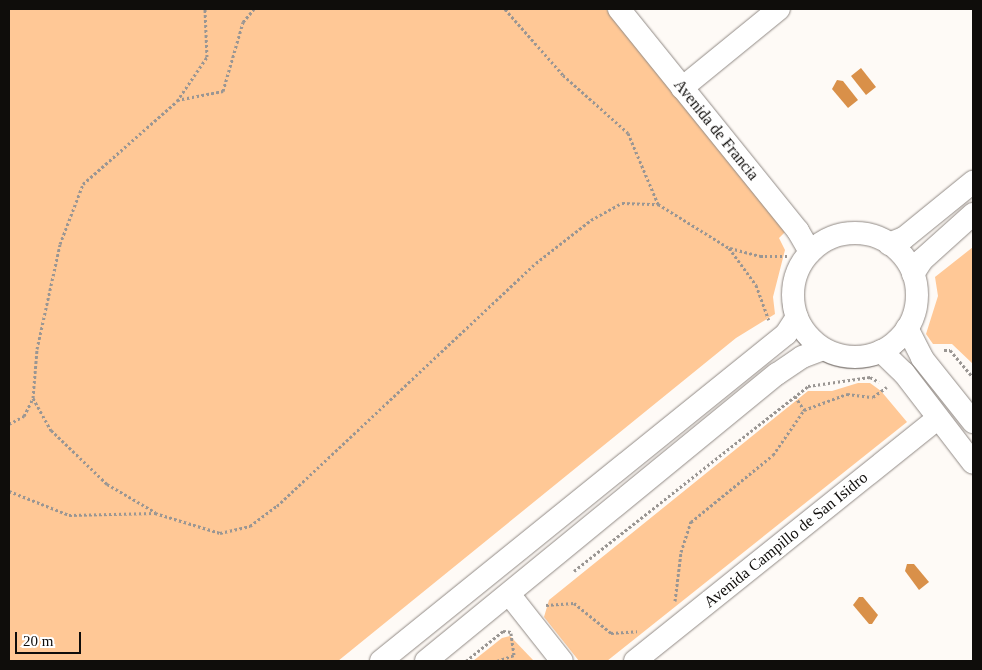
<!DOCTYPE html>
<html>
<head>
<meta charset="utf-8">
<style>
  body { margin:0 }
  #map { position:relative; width:982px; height:670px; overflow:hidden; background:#fefaf6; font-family:Georgia,serif }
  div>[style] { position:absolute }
  .green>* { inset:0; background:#ffc896 }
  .water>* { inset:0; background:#d99049 }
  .path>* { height:3px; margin-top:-1.5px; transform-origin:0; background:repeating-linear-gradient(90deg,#9a9693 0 2.5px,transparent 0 5px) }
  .path>.ring { margin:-1.5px; padding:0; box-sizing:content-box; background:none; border:3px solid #9a9693; border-radius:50% }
  .roads { filter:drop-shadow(0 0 1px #918a85) drop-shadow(0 0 1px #918a85) }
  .minor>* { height:22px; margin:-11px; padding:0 11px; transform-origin:11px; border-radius:11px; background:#fff }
  .minor>.ring { margin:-11px; padding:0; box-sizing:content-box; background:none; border:22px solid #fff; border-radius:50% }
  span { translate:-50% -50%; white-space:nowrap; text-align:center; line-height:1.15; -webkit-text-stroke:5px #fff; paint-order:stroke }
  .street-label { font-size:16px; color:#0f0d0b }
  .frame { position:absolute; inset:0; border:10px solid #0f0d0b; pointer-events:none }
  .scale { position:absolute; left:15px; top:632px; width:66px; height:22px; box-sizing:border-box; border:2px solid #0f0d0b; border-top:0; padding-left:6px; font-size:15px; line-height:18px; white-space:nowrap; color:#0f0d0b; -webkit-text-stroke:4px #fff; paint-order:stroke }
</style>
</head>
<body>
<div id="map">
  <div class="green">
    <div style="clip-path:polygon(9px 9px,606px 9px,759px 195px,785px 232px,779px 238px,785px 250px,773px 297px,775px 314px,736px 338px,338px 661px,9px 661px)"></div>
    <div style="clip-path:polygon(973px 247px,973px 364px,952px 344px,933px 344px,926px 334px,938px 296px,935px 277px)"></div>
    <div style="clip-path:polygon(858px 383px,870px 383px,881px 391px,907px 422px,607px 661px,579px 661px,544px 617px,549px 600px,808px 391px,832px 391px)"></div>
    <div style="clip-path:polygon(510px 636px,534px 661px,473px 661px,502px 638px)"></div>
  </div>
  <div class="water">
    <div style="clip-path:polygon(861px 68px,876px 87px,866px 95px,851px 76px)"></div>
    <div style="clip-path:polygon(837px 80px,843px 81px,858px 100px,848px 108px,832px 89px)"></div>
    <div style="clip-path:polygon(907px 564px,914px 564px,929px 582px,919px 590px,905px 571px)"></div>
    <div style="clip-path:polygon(859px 597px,863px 597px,878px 615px,872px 624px,869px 624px,853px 605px)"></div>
  </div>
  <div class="path">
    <div style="left:505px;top:9px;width:88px;rotate:48.7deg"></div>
    <div style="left:563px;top:75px;width:87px;rotate:41.7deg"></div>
    <div style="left:628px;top:133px;width:77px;rotate:67.1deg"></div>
    <div style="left:177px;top:100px;width:47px;rotate:-11.1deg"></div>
    <div style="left:223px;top:91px;width:72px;rotate:-73.8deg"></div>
    <div style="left:243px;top:22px;width:17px;rotate:-50deg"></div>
    <div class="ring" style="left:783px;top:225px;width:139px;height:139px"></div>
    <div style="left:730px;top:248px;width:31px;rotate:15deg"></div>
    <div style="left:760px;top:256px;width:28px"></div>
    <div style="left:944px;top:350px;width:6px"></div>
    <div style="left:950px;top:350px;width:35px;rotate:50deg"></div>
    <div style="left:795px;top:396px;width:17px;rotate:57deg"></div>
    <div style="left:33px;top:398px;width:37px;rotate:61deg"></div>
    <div style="left:51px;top:430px;width:78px;rotate:44deg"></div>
    <div style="left:107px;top:484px;width:56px;rotate:30.3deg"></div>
    <div style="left:9px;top:424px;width:17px;rotate:-28deg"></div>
    <div style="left:24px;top:416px;width:20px;rotate:-63deg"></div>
    <div style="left:33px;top:398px;width:49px;rotate:-85.3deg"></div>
    <div style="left:37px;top:349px;width:107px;rotate:-77.6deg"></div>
    <div style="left:60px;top:244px;width:64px;rotate:-69deg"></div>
    <div style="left:83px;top:184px;width:125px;rotate:-41.4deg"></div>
    <div style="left:177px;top:101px;width:53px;rotate:-55.7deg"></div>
    <div style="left:207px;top:57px;width:48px;rotate:-92.4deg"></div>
    <div style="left:9px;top:491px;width:65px;rotate:21.8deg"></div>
    <div style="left:69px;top:515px;width:86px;rotate:-1.3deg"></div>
    <div style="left:155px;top:513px;width:68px;rotate:17.1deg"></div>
    <div style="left:220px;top:533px;width:31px;rotate:-13deg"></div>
    <div style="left:250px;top:526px;width:34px;rotate:-37deg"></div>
    <div style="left:277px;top:506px;width:355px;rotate:-43.2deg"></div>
    <div style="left:536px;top:263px;width:70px;rotate:-38deg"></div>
    <div style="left:591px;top:220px;width:35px;rotate:-29deg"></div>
    <div style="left:622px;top:203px;width:36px;rotate:2deg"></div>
    <div style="left:658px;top:204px;width:84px;rotate:31.8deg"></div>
    <div style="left:729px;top:248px;width:46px;rotate:53.9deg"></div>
    <div style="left:756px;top:285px;width:37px;rotate:70deg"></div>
    <div style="left:574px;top:571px;width:298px;rotate:-38.3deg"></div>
    <div style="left:808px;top:386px;width:63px;rotate:-8.3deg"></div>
    <div style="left:870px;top:377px;width:10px;rotate:29deg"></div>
    <div style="left:675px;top:601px;width:49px;rotate:-83deg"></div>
    <div style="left:681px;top:552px;width:32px;rotate:-72deg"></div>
    <div style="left:691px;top:522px;width:106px;rotate:-39.3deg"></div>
    <div style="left:773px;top:455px;width:55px;rotate:-55.4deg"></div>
    <div style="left:804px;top:410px;width:46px;rotate:-20.4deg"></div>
    <div style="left:847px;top:394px;width:26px;rotate:7deg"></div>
    <div style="left:873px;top:397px;width:17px;rotate:-36deg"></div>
    <div style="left:546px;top:605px;width:28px;rotate:-4deg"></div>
    <div style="left:574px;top:603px;width:48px;rotate:39deg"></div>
    <div style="left:611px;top:633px;width:26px;rotate:-4deg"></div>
    <div style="left:466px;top:661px;width:48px;rotate:-39deg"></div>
    <div style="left:503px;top:631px;width:8px;rotate:7deg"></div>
    <div style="left:497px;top:661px;width:18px;rotate:-19deg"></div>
    <div style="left:514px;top:655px;width:22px;rotate:-98deg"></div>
  </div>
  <div class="roads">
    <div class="minor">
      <div style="left:619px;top:9px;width:285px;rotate:51.1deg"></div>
      <div style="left:798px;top:231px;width:24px;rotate:60deg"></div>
      <div style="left:682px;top:88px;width:125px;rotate:-39.2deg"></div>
      <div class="ring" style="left:793px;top:233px;width:102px;height:102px"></div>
      <div style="left:889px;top:244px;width:16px;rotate:-22deg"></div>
      <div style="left:904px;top:238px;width:89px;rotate:-39.1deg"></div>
      <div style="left:913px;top:274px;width:17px;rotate:-57deg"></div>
      <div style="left:922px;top:260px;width:69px;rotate:-42deg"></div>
      <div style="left:907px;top:328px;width:34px;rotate:63deg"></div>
      <div style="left:922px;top:358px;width:82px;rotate:51.4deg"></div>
      <div style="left:881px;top:351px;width:32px;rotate:44deg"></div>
      <div style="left:904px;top:373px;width:113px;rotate:52.5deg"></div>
      <div style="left:509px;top:594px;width:85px;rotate:51.7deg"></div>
      <div style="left:381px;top:661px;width:521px;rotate:-38.92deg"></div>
      <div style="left:786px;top:334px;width:20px;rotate:-57deg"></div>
      <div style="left:426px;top:661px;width:453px;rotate:-39.3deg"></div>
      <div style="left:777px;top:374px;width:30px;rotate:-34deg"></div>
      <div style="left:802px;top:357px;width:22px;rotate:-21deg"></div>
      <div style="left:635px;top:661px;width:388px;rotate:-38.7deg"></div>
    </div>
  </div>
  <div class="street-label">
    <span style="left:716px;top:130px;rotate:51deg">Avenida de Francia</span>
    <span style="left:786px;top:540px;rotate:-39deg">Avenida Campillo de San Isidro</span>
  </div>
  <div class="frame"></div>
  <div class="scale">20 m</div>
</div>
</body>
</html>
